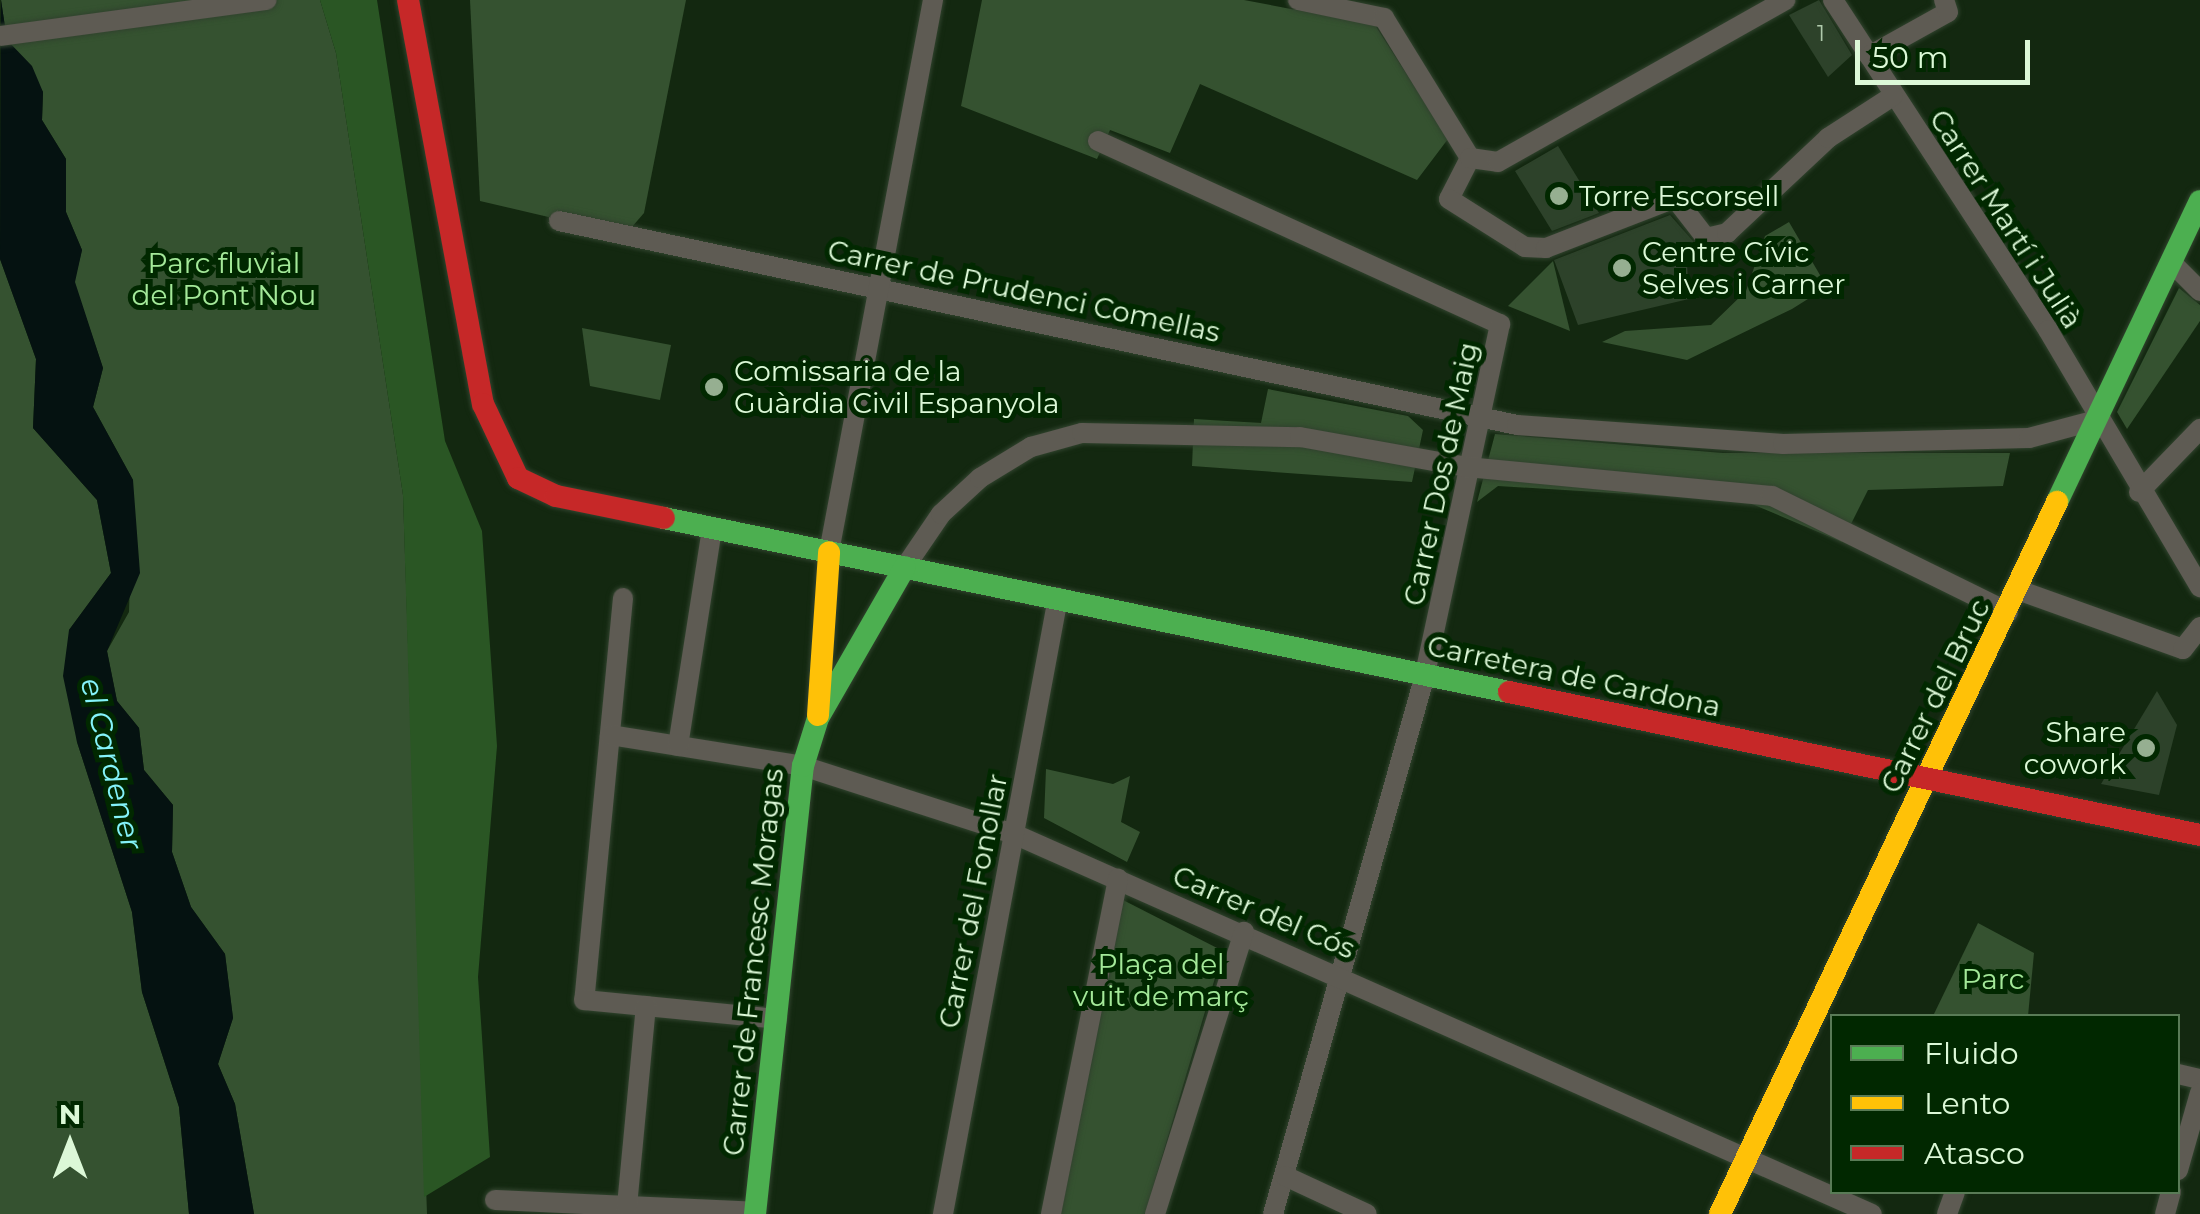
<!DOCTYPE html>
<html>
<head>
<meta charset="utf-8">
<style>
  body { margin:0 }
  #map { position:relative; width:2200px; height:1214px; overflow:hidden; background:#132810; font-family:Montserrat,sans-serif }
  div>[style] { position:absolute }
  .green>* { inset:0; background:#355230 }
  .forest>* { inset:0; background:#2a5624 }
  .water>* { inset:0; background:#051211 }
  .building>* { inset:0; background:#2d422a }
  .roads { filter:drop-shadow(0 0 2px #31432e) drop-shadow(0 0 2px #31432e) }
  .street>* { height:20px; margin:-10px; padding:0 10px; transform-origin:10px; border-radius:10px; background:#5e5b53 }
  .fast>* { height:22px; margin:-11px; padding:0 11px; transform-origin:11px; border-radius:11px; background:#4caf50 }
  .slow>* { height:22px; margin:-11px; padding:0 11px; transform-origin:11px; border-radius:11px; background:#ffc107 }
  .jam>* { height:22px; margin:-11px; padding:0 11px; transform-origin:11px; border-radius:11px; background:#c62828 }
  .dots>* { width:28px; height:28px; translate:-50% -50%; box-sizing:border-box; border:5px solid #012800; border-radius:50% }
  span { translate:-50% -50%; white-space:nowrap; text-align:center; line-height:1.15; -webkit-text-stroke:10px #012800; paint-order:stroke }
  .number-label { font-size:22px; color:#b0caac }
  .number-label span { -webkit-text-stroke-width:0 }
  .poi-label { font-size:28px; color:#dcf8d7 }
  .left { translate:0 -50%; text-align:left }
  .right { translate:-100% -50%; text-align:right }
  .street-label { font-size:28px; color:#dcf8d7 }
  .park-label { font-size:28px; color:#a4e999 }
  .water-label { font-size:30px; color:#84f3fa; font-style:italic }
  .legend { position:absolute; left:1830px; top:1014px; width:350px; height:180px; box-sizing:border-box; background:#012800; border:2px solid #597b56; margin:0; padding:12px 18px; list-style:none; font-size:30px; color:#dcf8d7 }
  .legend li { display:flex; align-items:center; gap:20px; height:50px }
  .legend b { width:50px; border:2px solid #597b56 }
  .north { position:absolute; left:20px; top:1094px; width:100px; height:100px; -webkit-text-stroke:8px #012800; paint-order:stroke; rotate:0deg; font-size:28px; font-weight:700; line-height:40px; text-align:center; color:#dcf8d7 }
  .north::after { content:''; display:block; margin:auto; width:35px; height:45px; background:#dcf8d7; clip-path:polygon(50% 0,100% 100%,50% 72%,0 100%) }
  .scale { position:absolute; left:1855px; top:40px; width:175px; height:45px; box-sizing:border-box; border:5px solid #dcf8d7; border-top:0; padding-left:12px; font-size:30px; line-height:35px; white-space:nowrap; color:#dcf8d7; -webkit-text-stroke:8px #012800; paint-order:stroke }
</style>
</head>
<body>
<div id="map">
  <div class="green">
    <div style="clip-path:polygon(1px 0,320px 0,336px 53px,403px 495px,427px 1214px,254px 1214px,235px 1104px,218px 1064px,233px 1018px,225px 954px,191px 907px,172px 852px,173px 805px,144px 770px,139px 728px,117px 701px,107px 651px,129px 612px,133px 480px,93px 407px,103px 368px,74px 282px,82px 250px,66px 212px,66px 159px,42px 120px,43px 92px,7px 40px)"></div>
    <div style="clip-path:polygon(470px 0,686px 0,644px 213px,625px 235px,480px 201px)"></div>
    <div style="clip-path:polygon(982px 0,1244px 0,1375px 25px,1448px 139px,1417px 180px,1200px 84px,1170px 153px,1110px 130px,1097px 159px,961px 106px)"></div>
    <div style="clip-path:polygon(1789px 222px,1827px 287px,1792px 309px,1687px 360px,1602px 342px,1625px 331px,1711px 325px,1746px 291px,1765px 236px)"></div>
    <div style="clip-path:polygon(0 259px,36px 359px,33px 428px,97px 500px,111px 573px,69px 630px,77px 742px,132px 912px,142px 992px,179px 1107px,189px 1214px,0 1214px)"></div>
    <div style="clip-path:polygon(1553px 261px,1570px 331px,1508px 306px)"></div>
    <div style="clip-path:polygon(2179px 288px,2200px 305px,2200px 321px,2127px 429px,2117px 412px)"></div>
    <div style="clip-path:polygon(582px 328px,671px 345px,660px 400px,590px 386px)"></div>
    <div style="clip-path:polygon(1268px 389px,1408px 416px,1423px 430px,1412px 482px,1192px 466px,1194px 419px,1261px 423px)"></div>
    <div style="clip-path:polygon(1495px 434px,1723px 453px,2010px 453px,2003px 486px,1868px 490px,1842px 542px,1745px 501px,1498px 486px,1477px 502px)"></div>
    <div style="clip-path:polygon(1046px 769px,1113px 784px,1130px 776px,1121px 822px,1140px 832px,1127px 862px,1044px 818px)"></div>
    <div style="clip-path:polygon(1123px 900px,1223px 951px,1145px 1214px,1061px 1214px)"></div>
    <div style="clip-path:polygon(1978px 923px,2034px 953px,2028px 1016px,1933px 1016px)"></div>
  </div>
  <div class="forest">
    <div style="clip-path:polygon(320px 0,377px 0,445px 441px,482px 531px,497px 746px,478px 977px,490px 1157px,424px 1197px,403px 495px,336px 53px)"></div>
  </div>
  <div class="water">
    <div style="clip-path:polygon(1px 0,7px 40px,32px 66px,43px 92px,42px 120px,66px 159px,66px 212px,82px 250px,75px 282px,103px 368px,93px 407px,133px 480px,140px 573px,107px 651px,117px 701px,139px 728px,144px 770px,173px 805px,172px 852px,191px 907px,225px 954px,233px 1018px,218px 1064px,235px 1104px,254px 1214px,189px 1214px,179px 1107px,142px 992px,132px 912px,77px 742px,63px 676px,69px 630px,111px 573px,97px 500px,33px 428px,36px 359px,0 259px)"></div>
  </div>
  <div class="building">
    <div style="clip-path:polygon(1819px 0,1852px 55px,1828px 77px,1789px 15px)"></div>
    <div style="clip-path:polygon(1558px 146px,1599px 213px,1552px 231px,1515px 171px)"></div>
    <div style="clip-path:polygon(1670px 215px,1708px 258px,1687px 263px,1689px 299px,1578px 325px,1554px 260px)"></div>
    <div style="clip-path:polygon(2157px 691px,2177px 725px,2159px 795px,2101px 784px)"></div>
  </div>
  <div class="roads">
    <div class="street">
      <div style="left:1298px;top:0;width:88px;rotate:11.8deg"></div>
      <div style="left:1384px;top:18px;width:164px;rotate:58.4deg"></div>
      <div style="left:1833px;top:0;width:394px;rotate:56.9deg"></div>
      <div style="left:2048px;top:330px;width:299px;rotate:59.4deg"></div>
      <div style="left:0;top:36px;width:269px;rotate:-7.7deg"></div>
      <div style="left:1869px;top:56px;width:90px;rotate:-29.1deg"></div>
      <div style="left:1948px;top:12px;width:13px;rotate:-108deg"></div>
      <div style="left:1098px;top:141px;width:442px;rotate:24.5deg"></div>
      <div style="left:1500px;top:324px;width:359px;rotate:102.1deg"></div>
      <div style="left:1425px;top:675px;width:560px;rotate:105.75deg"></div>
      <div style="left:1470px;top:158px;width:46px;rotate:117.1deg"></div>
      <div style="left:1449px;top:199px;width:90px;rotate:32.3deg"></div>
      <div style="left:1525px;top:247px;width:21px;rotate:3deg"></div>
      <div style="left:1546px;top:248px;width:138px;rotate:-21.2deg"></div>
      <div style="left:1675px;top:198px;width:51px;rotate:52.2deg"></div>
      <div style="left:1706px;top:238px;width:22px;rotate:-13deg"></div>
      <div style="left:1727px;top:233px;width:139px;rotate:-43.2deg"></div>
      <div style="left:1828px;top:138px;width:77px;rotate:-32.9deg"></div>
      <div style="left:1470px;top:158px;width:28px;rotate:8deg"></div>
      <div style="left:1498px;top:162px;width:330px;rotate:-29.4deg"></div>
      <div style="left:559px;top:221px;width:979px;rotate:12.02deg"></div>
      <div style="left:1517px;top:425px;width:267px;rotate:4.1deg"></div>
      <div style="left:1783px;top:444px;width:246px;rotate:-1.4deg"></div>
      <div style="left:2029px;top:438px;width:69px;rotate:-15deg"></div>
      <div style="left:2171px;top:262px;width:41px;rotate:45deg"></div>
      <div style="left:2139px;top:492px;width:88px;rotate:-45.9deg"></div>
      <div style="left:829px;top:552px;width:562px;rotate:-79.33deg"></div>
      <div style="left:905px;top:567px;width:64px;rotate:-55.8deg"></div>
      <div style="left:941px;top:514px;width:53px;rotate:-42.7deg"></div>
      <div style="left:980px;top:478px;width:60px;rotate:-31.3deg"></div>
      <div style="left:1031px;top:447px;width:53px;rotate:-15.4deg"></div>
      <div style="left:1082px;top:433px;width:218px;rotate:1.1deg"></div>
      <div style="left:1300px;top:437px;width:169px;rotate:10.2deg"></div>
      <div style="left:1466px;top:467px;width:307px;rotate:5.4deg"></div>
      <div style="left:1772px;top:496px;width:263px;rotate:26.2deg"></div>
      <div style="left:2018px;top:590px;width:175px;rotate:19.7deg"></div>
      <div style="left:2183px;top:649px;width:28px;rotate:-52deg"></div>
      <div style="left:623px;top:598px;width:404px;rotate:95.5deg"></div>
      <div style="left:584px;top:1000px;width:194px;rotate:5.6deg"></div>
      <div style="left:610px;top:735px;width:195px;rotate:9.1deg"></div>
      <div style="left:803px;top:766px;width:222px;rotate:17.9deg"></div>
      <div style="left:1014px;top:834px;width:938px;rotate:23.89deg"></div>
      <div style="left:678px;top:746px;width:220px;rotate:-81.1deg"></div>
      <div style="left:2178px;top:1074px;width:23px;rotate:13deg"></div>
      <div style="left:2178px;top:1170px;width:80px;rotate:-74.1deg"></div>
      <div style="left:1285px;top:1176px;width:90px;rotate:24.9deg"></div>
      <div style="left:495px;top:1200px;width:261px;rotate:2.6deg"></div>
      <div style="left:627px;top:1206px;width:201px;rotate:-84.6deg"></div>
      <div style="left:943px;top:1214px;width:627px;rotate:-79.43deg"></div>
      <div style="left:1051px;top:1214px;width:342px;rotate:-78.7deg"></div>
      <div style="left:1155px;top:1214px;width:296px;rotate:-72.5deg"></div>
      <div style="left:1947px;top:1214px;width:23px;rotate:-70deg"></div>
      <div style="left:2165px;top:1214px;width:23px;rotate:-75deg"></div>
    </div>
    <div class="fast">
      <div style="left:2057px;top:502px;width:333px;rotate:-64.6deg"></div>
      <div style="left:664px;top:518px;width:863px;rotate:11.64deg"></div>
      <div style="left:755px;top:1214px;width:451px;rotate:-83.9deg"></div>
      <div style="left:803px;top:766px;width:50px;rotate:-72.6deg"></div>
      <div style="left:818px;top:718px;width:174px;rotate:-60.1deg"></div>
    </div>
    <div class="slow">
      <div style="left:818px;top:715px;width:163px;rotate:-86.1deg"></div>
      <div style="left:1720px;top:1214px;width:788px;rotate:-64.67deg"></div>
    </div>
    <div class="jam">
      <div style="left:408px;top:0;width:411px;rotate:79.5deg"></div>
      <div style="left:483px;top:404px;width:82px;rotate:64.7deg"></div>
      <div style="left:518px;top:478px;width:42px;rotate:25.3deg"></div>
      <div style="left:556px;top:496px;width:110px;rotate:11.5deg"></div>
      <div style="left:1509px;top:692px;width:706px;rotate:11.69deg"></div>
    </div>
  </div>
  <div class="dots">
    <div style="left:1559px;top:196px;background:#96af91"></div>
    <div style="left:1622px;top:268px;background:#96af91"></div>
    <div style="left:714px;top:387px;background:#96af91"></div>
    <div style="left:2146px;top:748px;background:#96af91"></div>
  </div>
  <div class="number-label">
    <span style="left:1821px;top:34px">1</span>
  </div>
  <div class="poi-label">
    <span class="left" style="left:1579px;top:196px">Torre Escorsell</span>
    <span class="left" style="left:1642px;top:268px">Centre Cívic<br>Selves i Carner</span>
    <span class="left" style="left:734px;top:387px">Comissaria de la<br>Guàrdia Civil Espanyola</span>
    <span class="right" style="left:2126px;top:748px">Share<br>cowork</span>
  </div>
  <div class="street-label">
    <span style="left:2006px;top:219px;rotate:57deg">Carrer Martí i Julià</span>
    <span style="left:1024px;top:291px;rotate:12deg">Carrer de Prudenci Comellas</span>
    <span style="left:1441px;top:474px;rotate:-78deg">Carrer Dos de Maig</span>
    <span style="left:1574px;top:676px;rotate:12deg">Carretera de Cardona</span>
    <span style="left:1935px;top:696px;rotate:-64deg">Carrer del Bruc</span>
    <span style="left:973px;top:901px;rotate:-79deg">Carrer del Fonollar</span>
    <span style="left:1264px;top:912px;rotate:23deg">Carrer del Cós</span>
    <span style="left:753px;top:962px;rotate:-84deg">Carrer de Francesc Moragas</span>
  </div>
  <div class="park-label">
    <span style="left:224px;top:279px">Parc fluvial<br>del Pont Nou</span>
    <span style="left:1161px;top:980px">Plaça del<br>vuit de març</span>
    <span style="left:1993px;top:979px">Parc</span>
  </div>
  <div class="water-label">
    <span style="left:111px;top:764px;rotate:76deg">el Cardener</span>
  </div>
  <ul class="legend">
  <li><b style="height:12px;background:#4caf50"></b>Fluido</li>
  <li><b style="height:12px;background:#ffc107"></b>Lento</li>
  <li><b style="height:12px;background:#c62828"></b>Atasco</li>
  </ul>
  <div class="north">N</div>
  <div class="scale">50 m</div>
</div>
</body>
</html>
